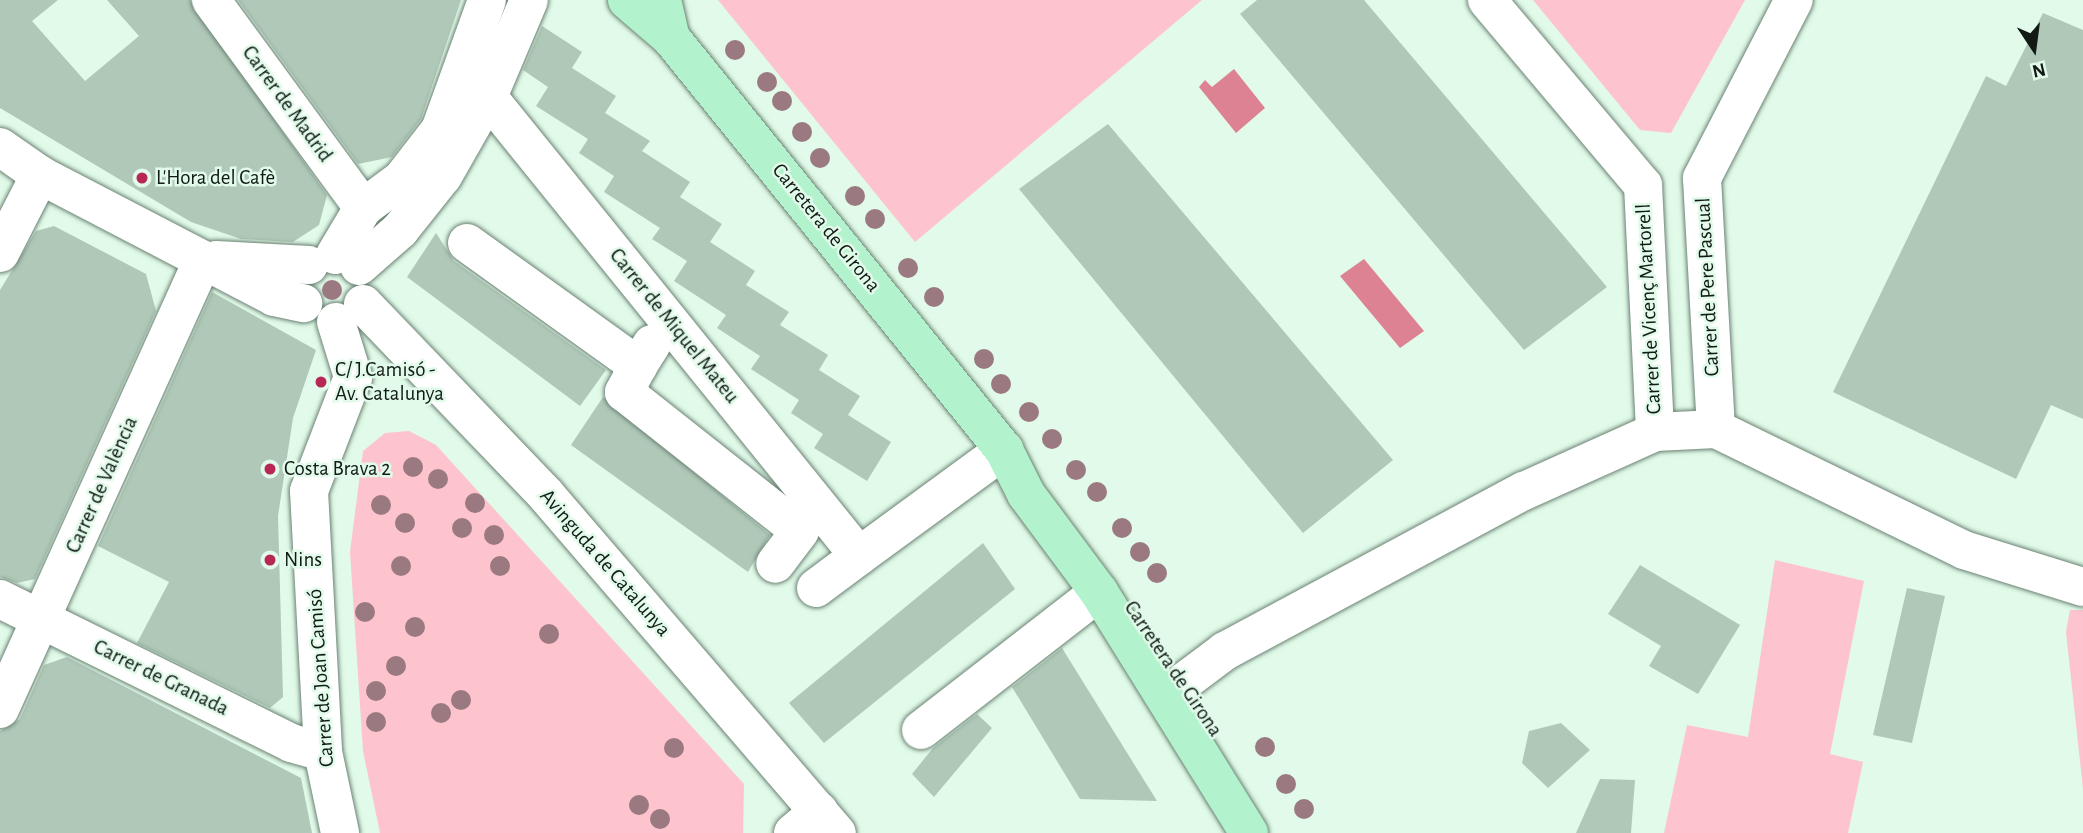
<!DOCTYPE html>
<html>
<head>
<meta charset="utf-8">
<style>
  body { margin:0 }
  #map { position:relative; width:2083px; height:833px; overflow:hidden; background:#e1fae9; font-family:"Alegreya Sans",sans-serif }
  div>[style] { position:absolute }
  .green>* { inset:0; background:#fdc4cd }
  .water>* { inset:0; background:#dd8293 }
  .building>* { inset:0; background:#b0c8b8 }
  .roads { filter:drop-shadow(0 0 2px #6b8273) drop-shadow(0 0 2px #6b8273) }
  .minor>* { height:38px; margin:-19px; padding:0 19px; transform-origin:19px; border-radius:19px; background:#fff }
  .major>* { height:38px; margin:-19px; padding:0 19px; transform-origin:19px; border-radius:19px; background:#b2f2cd }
  .trees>* { width:20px; height:20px; margin:-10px; border-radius:50%; background:#9b7980 }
  .dots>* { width:19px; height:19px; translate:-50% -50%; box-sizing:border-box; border:4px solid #e1fae9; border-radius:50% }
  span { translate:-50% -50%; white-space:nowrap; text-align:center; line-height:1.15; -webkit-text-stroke:5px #e1fae9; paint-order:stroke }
  .street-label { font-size:21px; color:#111a15 }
  .poi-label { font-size:21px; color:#111a15 }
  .left { translate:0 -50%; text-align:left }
  .north { position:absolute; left:1999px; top:14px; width:70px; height:70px; -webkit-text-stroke:5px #e1fae9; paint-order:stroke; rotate:167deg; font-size:19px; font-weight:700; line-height:28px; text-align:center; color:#111a15 }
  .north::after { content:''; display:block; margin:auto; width:24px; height:32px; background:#111a15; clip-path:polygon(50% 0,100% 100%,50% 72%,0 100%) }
</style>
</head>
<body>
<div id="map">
  <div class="green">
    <div style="clip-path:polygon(718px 0,1202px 0,915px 242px)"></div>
    <div style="clip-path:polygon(1533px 0,1745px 0,1671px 133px,1640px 130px)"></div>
    <div style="clip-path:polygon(409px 431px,436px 445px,744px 784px,743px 833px,380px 833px,363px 751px,350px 552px,363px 451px,385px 433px)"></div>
    <div style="clip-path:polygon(1775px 560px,1864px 581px,1830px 754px,1863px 762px,1848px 833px,1664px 833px,1687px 725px,1748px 737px)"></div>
    <div style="clip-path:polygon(2070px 610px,2083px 610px,2083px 789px,2066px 632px)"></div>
  </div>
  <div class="water">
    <div style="clip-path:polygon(1234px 69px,1265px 108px,1236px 133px,1199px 87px,1205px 80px,1212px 87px)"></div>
    <div style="clip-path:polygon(1364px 259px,1424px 331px,1400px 348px,1340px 276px)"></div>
  </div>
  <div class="building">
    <div style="clip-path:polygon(0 0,58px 0,32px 21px,85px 81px,139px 36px,107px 0,190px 0,327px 195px,319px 225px,293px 242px,241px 239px,191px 222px,0 108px)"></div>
    <div style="clip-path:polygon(238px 0,461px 0,421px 119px,392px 157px,358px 164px)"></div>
    <div style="clip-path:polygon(1257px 0,1364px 0,1607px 287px,1524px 350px,1240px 14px)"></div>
    <div style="clip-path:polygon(2043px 13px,2083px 30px,2083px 419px,2051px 405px,2016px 479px,1833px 392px,1986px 76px,2006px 86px)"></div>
    <div style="clip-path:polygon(542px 26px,582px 52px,572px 68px,616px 96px,605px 113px,650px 141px,642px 151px,690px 182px,680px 197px,722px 224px,710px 242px,755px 271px,746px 285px,789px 312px,780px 325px,828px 355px,819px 370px,860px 396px,848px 415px,891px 442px,867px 481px,814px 448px,823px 434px,791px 413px,799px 400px,751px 369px,760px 356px,717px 328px,726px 315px,674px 281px,687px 261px,652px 239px,660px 228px,604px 192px,614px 176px,579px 153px,588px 139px,536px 106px,548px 87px,523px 70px)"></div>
    <div style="clip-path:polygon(1108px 124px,1393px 460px,1303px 533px,1019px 189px)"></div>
    <div style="clip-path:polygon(54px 226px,146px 274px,156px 311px,35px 579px,17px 583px,0 577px,0 290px,36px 231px)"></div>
    <div style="clip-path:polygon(436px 233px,454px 261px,606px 370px,580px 406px,407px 277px)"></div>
    <div style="clip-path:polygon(212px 292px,316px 350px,293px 418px,278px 516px,283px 697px,270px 708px,137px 643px,169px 582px,98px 546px)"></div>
    <div style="clip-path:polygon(603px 397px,770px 535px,748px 572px,571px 445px)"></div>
    <div style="clip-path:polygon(983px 543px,1015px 589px,824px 743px,789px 703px)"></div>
    <div style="clip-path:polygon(1640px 565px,1740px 625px,1698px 694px,1649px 666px,1661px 646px,1608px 614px)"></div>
    <div style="clip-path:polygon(1907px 588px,1945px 596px,1912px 743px,1873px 735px)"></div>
    <div style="clip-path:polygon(1062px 648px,1157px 801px,1080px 799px,1012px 687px)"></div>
    <div style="clip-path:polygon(67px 657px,301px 778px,312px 833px,0 833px,0 731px,20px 719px,44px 665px)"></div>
    <div style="clip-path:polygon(977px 714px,992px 728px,934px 797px,912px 774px,933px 748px)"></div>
    <div style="clip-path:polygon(1561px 723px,1590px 750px,1548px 788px,1522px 763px,1529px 731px)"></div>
    <div style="clip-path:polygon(1600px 779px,1635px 780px,1631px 833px,1576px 833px)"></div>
  </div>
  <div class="roads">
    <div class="minor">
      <div style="left:211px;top:0;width:258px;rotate:53.8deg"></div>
      <div style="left:1487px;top:0;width:242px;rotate:49.9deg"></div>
      <div style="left:1643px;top:185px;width:247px;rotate:87.2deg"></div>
      <div style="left:488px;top:97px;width:590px;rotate:51.05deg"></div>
      <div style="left:859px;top:556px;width:180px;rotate:-36.2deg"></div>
      <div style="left:0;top:147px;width:49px;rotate:35deg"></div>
      <div style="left:40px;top:175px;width:264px;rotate:27.5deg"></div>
      <div style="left:274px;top:297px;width:30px;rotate:12deg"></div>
      <div style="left:467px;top:243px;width:211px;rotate:35.7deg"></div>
      <div style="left:638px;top:366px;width:26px;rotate:-58deg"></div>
      <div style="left:0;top:253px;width:88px;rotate:-62.9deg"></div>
      <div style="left:335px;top:255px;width:55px;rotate:-59.2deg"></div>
      <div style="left:363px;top:208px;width:49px;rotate:-36.6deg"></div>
      <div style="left:402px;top:179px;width:62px;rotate:-52.2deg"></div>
      <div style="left:440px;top:130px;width:138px;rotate:-70.1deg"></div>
      <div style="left:216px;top:260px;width:93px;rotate:3.1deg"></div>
      <div style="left:359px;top:266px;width:55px;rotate:-41.3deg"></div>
      <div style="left:400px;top:230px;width:69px;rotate:-51.5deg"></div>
      <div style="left:443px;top:176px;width:91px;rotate:-60.3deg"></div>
      <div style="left:488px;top:97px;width:105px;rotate:-67.1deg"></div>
      <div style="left:363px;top:304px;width:265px;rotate:46.2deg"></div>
      <div style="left:546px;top:495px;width:446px;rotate:49.3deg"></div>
      <div style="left:336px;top:322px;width:58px;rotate:72.8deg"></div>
      <div style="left:353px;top:377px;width:122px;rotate:111.1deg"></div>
      <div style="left:309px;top:491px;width:261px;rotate:86.9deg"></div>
      <div style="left:323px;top:752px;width:83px;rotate:78.1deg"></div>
      <div style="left:638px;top:366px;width:30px;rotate:118deg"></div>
      <div style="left:624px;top:392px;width:224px;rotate:38.3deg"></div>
      <div style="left:800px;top:531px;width:41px;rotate:127.1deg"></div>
      <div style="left:1716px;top:429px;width:251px;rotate:-93.2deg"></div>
      <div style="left:1702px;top:178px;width:200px;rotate:-62.7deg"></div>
      <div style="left:816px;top:588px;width:54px;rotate:-36.7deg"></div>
      <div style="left:0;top:599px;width:325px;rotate:26.3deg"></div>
      <div style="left:291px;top:743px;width:33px;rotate:16deg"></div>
      <div style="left:1185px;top:681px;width:50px;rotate:-36.9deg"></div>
      <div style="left:1225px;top:651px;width:339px;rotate:-28.2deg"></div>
      <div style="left:1524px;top:491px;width:144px;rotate:-24.2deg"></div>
      <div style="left:1655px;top:432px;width:61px;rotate:-2.8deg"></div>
      <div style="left:1716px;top:429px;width:276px;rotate:26deg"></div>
      <div style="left:1964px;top:550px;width:125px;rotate:17.3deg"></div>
      <div style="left:0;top:709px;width:493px;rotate:-65.7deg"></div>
      <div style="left:921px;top:730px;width:225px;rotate:-37.8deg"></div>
      <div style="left:793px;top:833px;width:34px;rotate:-40deg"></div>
    </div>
    <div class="major">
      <div style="left:627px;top:0;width:58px;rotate:40.8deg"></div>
      <div style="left:662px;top:0;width:39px;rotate:77deg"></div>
      <div style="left:671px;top:38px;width:530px;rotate:51.05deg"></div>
      <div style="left:1004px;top:450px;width:49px;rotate:63.4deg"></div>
      <div style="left:1026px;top:494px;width:122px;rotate:53.3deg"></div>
      <div style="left:1099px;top:592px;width:284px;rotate:58.1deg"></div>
    </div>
  </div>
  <div class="trees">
    <div style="left:735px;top:50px"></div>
    <div style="left:767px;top:82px"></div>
    <div style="left:782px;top:101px"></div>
    <div style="left:802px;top:132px"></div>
    <div style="left:820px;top:158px"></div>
    <div style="left:855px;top:196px"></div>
    <div style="left:875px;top:219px"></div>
    <div style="left:908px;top:268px"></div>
    <div style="left:332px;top:290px"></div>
    <div style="left:934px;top:297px"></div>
    <div style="left:984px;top:359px"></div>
    <div style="left:1001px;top:384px"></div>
    <div style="left:1029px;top:412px"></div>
    <div style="left:1052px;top:439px"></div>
    <div style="left:413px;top:467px"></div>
    <div style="left:1076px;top:470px"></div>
    <div style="left:438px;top:479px"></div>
    <div style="left:1097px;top:492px"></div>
    <div style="left:475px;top:503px"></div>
    <div style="left:381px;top:505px"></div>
    <div style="left:405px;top:523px"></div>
    <div style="left:462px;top:528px"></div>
    <div style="left:1122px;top:528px"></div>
    <div style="left:494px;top:535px"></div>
    <div style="left:1140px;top:552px"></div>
    <div style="left:401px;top:566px"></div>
    <div style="left:500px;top:566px"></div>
    <div style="left:1157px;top:573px"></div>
    <div style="left:365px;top:612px"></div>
    <div style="left:415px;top:627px"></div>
    <div style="left:549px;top:634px"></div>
    <div style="left:396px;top:666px"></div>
    <div style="left:376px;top:691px"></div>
    <div style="left:461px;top:700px"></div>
    <div style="left:441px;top:713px"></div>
    <div style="left:376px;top:722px"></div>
    <div style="left:1265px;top:747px"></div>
    <div style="left:674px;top:748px"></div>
    <div style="left:1286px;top:784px"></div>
    <div style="left:639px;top:805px"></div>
    <div style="left:1304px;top:809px"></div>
    <div style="left:660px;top:819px"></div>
  </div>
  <div class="dots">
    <div style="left:142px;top:178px;background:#b72854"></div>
    <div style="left:321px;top:382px;background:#b72854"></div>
    <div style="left:270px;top:469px;background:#b72854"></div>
    <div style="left:270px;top:560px;background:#b72854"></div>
  </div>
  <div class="street-label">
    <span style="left:287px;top:104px;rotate:54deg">Carrer de Madrid</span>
    <span style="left:826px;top:228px;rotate:51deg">Carretera de Girona</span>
    <span style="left:1708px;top:287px;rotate:-93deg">Carrer de Pere Pascual</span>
    <span style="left:1649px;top:309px;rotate:-93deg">Carrer de Vicenç Martorell</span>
    <span style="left:674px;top:326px;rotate:51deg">Carrer de Miquel Mateu</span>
    <span style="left:102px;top:485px;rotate:-66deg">Carrer de València</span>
    <span style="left:605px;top:563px;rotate:49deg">Avinguda de Catalunya</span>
    <span style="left:1173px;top:669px;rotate:56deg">Carretera de Girona</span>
    <span style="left:161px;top:678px;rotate:26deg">Carrer de Granada</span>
    <span style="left:321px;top:678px;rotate:-94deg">Carrer de Joan Camisó</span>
  </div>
  <div class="poi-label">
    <span class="left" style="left:156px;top:178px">L'Hora del Cafè</span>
    <span class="left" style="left:335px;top:382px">C/ J.Camisó -<br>Av. Catalunya</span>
    <span class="left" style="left:284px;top:469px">Costa Brava 2</span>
    <span class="left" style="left:284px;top:560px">Nins</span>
  </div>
  <div class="north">N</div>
</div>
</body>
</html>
